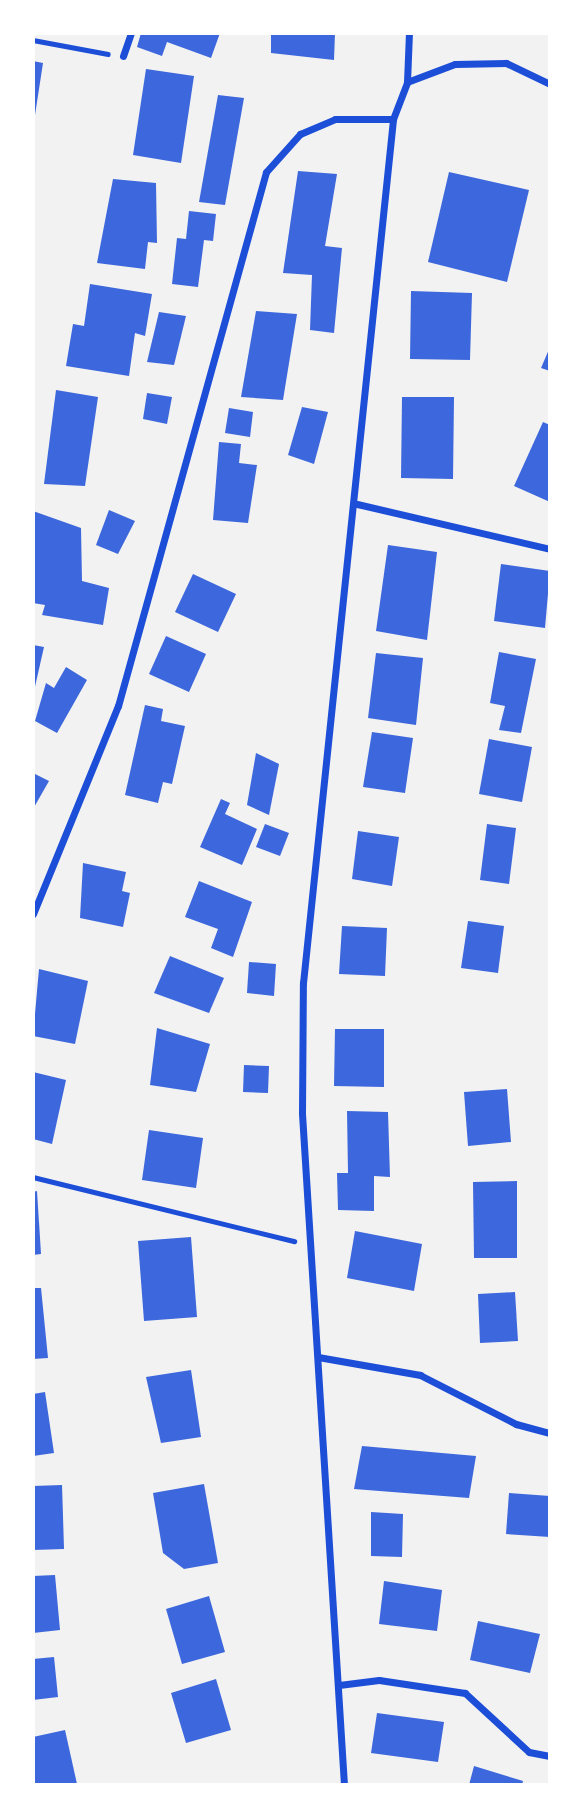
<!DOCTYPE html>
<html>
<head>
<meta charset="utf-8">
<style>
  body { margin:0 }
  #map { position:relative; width:583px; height:1818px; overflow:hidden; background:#f2f2f2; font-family:Signika,sans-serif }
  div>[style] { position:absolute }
  .building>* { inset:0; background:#3d67dc }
  .path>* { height:4.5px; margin:-2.25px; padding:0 2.25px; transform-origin:2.25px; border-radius:2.25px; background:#1d4ed8 }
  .minor>* { height:7px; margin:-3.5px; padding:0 3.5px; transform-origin:3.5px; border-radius:3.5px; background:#1d4ed8 }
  span { translate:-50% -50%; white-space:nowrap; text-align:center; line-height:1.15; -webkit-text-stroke:7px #fff; paint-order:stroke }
  .frame { position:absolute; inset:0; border:35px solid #fff; pointer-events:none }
</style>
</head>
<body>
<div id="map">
  <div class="building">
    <div style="clip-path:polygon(141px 33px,220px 33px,211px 58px,167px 42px,162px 56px,137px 47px)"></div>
    <div style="clip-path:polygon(271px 33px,335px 33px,334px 60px,271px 53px)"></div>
    <div style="clip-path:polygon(33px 61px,43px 63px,35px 115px,33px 115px)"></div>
    <div style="clip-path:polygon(146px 69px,194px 76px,181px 163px,133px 155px)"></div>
    <div style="clip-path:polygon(218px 95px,244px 98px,225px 205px,199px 202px)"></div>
    <div style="clip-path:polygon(298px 171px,337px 174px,325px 246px,342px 248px,334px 333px,310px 330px,312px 275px,283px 273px)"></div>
    <div style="clip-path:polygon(449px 172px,529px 190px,507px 282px,428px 262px)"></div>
    <div style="clip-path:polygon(113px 179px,156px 183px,157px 243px,148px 242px,145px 269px,97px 263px)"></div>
    <div style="clip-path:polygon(189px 211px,216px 214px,213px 241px,204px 240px,198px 287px,172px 284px,177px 238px,186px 239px)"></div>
    <div style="clip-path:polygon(90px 284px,152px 294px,145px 336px,135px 333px,129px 376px,66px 366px,73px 324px,84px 326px)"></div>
    <div style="clip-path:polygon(411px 291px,472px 293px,470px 360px,410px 359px)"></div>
    <div style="clip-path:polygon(256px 311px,297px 314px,283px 400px,241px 397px)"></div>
    <div style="clip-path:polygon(159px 312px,186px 316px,174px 365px,147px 362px)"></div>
    <div style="clip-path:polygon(550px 347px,550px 371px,541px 368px)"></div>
    <div style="clip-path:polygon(56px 390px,98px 397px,85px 486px,44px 484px)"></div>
    <div style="clip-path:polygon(147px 393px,172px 397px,167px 424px,143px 419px)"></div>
    <div style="clip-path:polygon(402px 397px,454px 397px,453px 479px,401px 478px)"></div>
    <div style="clip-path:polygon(302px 407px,328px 412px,314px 464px,288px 455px)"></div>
    <div style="clip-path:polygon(229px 408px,253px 412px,250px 437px,225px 433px)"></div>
    <div style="clip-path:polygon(543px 422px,550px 425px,550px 502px,514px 486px)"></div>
    <div style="clip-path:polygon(219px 442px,241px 444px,239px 463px,257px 465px,248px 523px,213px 520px)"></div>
    <div style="clip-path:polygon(109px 510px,135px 521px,118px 554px,96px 545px)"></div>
    <div style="clip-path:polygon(33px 511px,81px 528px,82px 581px,109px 588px,103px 625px,42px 615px,45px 605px,33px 603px)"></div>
    <div style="clip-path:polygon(388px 545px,437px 552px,427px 640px,376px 631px)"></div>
    <div style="clip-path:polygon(501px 564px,550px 571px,545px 628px,494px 621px)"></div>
    <div style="clip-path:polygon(193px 574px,236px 594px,218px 632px,175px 612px)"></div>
    <div style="clip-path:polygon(166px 636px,206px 654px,189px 692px,149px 674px)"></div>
    <div style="clip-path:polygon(33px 645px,44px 647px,34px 691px,33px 691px)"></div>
    <div style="clip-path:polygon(499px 652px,536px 659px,521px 733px,499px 730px,505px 706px,490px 703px)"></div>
    <div style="clip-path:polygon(376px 653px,423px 658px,416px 725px,368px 718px)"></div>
    <div style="clip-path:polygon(66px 667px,87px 680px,57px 733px,35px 721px,46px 683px,54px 688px)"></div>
    <div style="clip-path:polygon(145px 705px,163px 709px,161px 721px,185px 726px,172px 784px,163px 782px,158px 803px,125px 795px)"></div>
    <div style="clip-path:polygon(372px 732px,413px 738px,405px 793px,363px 787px)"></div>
    <div style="clip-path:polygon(489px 739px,532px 747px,522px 802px,479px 794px)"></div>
    <div style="clip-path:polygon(256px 753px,279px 764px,269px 815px,247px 805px)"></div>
    <div style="clip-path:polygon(33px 773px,49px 781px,33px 809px)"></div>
    <div style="clip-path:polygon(221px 799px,230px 803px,225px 814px,257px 829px,242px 865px,200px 847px)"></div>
    <div style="clip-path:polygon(265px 824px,289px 833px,280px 856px,256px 847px)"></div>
    <div style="clip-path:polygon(487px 824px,516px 828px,509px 884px,480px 880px)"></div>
    <div style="clip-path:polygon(358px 831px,399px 837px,392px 886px,352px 879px)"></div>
    <div style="clip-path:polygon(83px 863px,126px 872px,122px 891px,130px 893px,123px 927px,80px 918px)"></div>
    <div style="clip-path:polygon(199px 881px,252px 902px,233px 957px,211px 948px,218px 929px,185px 917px)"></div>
    <div style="clip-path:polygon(468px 921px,504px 926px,498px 973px,461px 968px)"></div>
    <div style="clip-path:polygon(342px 926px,387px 928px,385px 976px,339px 974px)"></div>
    <div style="clip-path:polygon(170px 956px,224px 978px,209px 1013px,154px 993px)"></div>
    <div style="clip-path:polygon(249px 962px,276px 964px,274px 996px,247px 993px)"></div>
    <div style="clip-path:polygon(39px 969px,88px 981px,75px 1044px,33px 1036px)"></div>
    <div style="clip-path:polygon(157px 1028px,210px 1044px,196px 1092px,150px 1085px)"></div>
    <div style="clip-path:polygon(335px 1029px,384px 1029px,384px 1087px,334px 1086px)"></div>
    <div style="clip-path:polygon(244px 1065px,269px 1066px,268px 1093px,243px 1092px)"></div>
    <div style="clip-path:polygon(33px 1072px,66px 1080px,52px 1144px,33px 1139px)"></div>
    <div style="clip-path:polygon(507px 1089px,511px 1142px,468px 1146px,464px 1092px)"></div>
    <div style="clip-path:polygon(347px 1111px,388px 1112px,390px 1177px,374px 1176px,374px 1211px,338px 1210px,337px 1173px,348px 1173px)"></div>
    <div style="clip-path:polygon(149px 1130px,203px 1138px,196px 1188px,142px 1180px)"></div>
    <div style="clip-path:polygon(517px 1181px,517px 1258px,474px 1258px,473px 1182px)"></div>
    <div style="clip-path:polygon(37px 1191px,41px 1254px,33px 1255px,33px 1192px)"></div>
    <div style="clip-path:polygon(355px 1231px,422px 1244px,414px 1291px,347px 1278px)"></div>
    <div style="clip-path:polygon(191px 1237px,197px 1317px,144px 1321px,138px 1241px)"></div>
    <div style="clip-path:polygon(33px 1288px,41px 1288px,48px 1358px,33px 1359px)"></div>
    <div style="clip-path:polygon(515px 1292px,518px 1341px,480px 1343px,478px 1294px)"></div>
    <div style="clip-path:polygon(191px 1370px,201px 1437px,161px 1443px,146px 1377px)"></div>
    <div style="clip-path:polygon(45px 1392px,54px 1453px,33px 1456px,33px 1394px)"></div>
    <div style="clip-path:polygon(362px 1446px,476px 1456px,469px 1498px,354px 1489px)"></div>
    <div style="clip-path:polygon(204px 1484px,218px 1563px,184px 1569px,163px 1553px,153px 1493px)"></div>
    <div style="clip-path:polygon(62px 1485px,64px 1549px,33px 1550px,33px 1486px)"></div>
    <div style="clip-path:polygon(509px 1493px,550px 1496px,550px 1537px,506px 1534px)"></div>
    <div style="clip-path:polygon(371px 1512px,403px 1514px,402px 1557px,371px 1556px)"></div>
    <div style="clip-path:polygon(55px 1575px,60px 1630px,33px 1633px,33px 1576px)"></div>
    <div style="clip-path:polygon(384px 1581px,442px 1590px,437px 1631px,379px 1624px)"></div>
    <div style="clip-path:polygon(209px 1596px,225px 1652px,182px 1664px,166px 1609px)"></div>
    <div style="clip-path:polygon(478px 1621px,540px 1634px,530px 1673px,470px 1660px)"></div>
    <div style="clip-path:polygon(54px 1657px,58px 1697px,33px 1700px,33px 1659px)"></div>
    <div style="clip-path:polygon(216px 1679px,231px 1730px,186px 1743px,171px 1693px)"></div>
    <div style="clip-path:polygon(377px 1713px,444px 1722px,438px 1762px,371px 1753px)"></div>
    <div style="clip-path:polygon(65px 1730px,77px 1784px,33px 1785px,33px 1737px)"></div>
    <div style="clip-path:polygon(474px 1766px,523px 1781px,522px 1785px,469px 1785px)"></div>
  </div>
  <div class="path">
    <div style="left:33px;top:40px;width:76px;rotate:10.6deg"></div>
    <div style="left:33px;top:1177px;width:269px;rotate:13.8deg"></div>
  </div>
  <div class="minor">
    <div style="left:123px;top:56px;width:24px;rotate:-71deg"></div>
    <div style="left:407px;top:82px;width:51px;rotate:-20.6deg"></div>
    <div style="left:455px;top:64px;width:51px;rotate:-1.1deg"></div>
    <div style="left:506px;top:63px;width:49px;rotate:25.5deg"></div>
    <div style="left:357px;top:504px;width:198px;rotate:13.1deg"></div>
    <div style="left:33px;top:914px;width:225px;rotate:-67.8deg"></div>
    <div style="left:118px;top:706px;width:554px;rotate:-74.51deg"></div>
    <div style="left:266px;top:172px;width:51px;rotate:-48.2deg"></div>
    <div style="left:300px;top:134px;width:38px;rotate:-23deg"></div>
    <div style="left:335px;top:119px;width:58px"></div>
    <div style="left:318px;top:1357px;width:104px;rotate:10deg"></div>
    <div style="left:420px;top:1375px;width:108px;rotate:27deg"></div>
    <div style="left:516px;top:1424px;width:35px;rotate:15deg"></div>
    <div style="left:339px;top:1685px;width:40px;rotate:-7.1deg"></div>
    <div style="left:379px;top:1680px;width:87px;rotate:8.6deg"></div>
    <div style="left:465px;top:1693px;width:87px;rotate:42.7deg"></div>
    <div style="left:529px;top:1752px;width:21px;rotate:11deg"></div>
    <div style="left:344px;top:1785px;width:673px;rotate:-93.58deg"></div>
    <div style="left:302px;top:1113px;width:130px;rotate:-89.6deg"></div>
    <div style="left:303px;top:983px;width:869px;rotate:-84.05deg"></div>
    <div style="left:393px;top:119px;width:40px;rotate:-69deg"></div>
    <div style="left:407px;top:82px;width:49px;rotate:-87.7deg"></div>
  </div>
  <div class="frame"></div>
</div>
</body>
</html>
